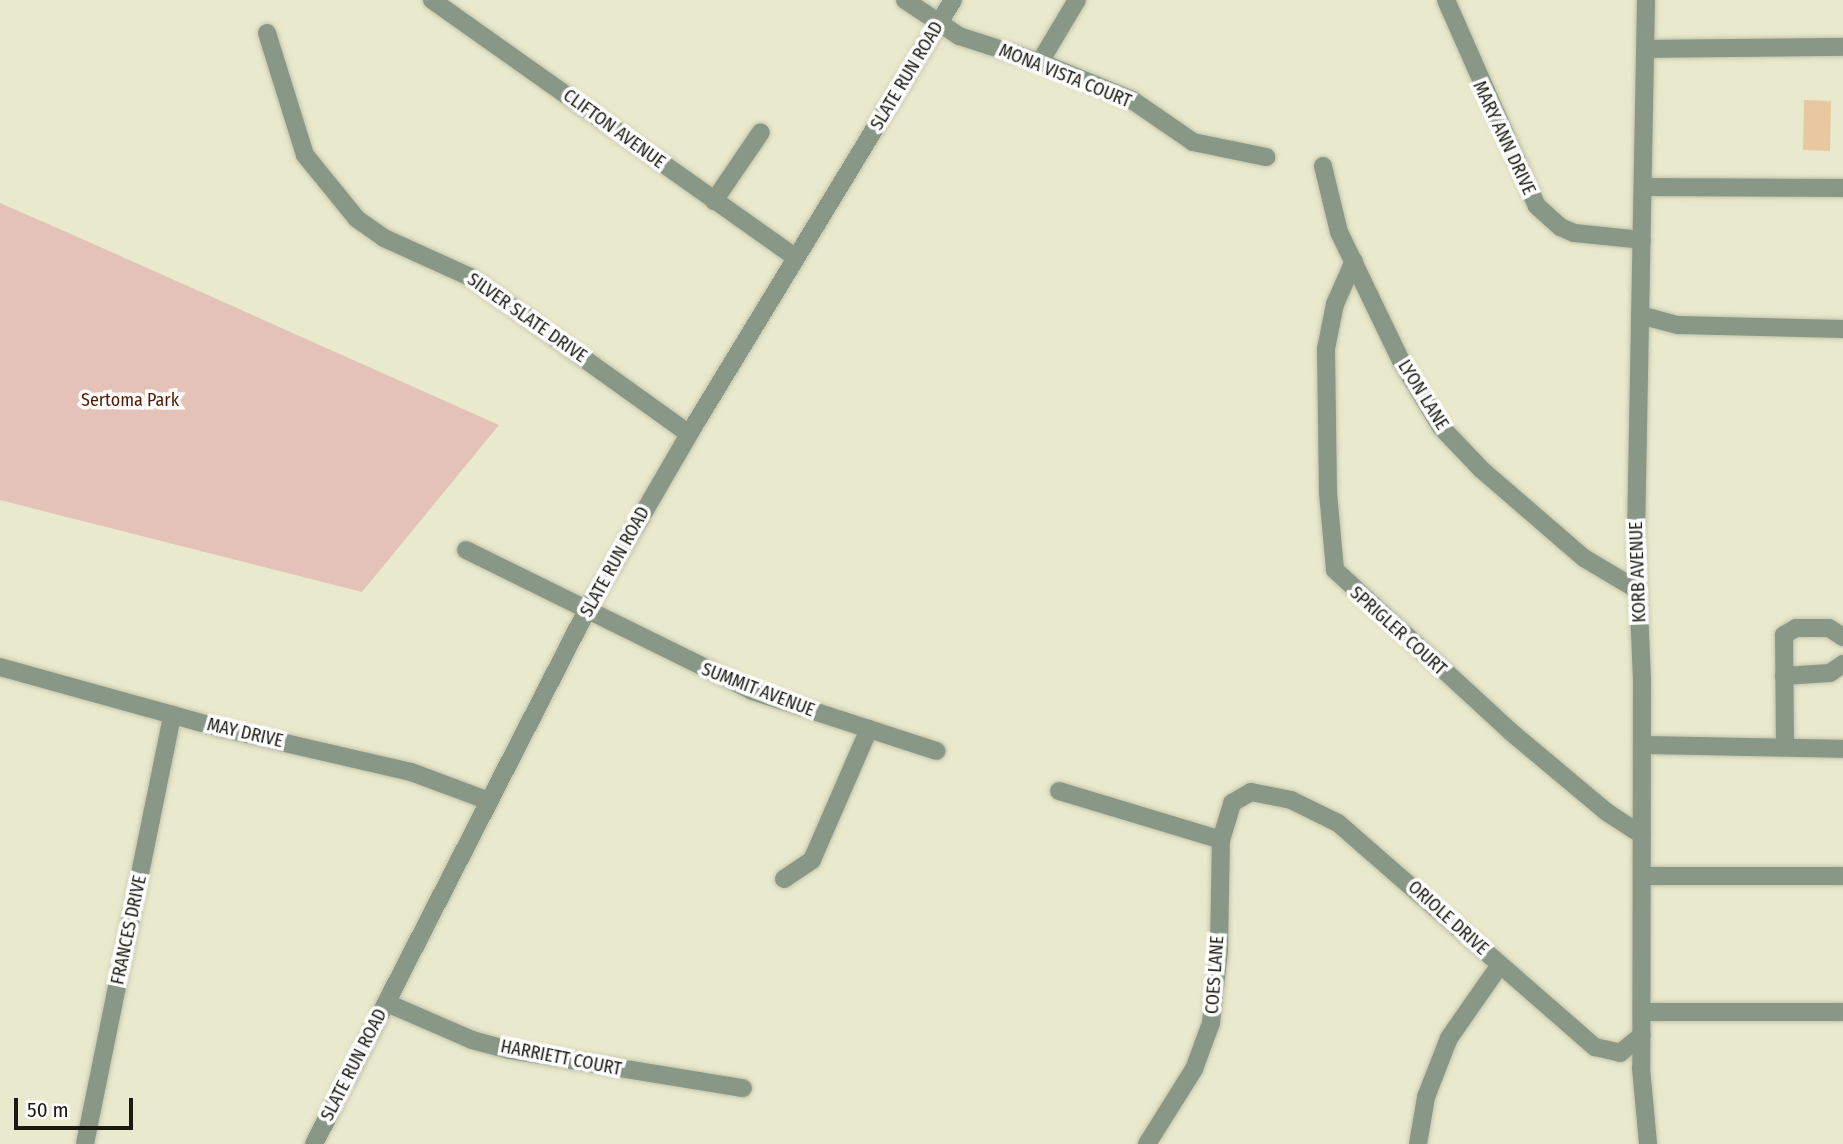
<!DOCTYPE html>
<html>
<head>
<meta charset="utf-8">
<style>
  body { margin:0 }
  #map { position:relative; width:1843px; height:1144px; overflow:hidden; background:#e9e9cd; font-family:"Fira Sans Condensed",sans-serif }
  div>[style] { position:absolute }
  .green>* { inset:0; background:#e5c2b7 }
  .building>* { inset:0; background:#e7c8a1 }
  .roads { filter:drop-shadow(0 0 2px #c4c4ab) drop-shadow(0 0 2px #c4c4ab) }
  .minor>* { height:18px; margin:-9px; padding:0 9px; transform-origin:9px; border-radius:9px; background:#899787 }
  span { translate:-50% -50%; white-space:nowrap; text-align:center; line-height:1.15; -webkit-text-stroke:7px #fff; paint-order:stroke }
  .street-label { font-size:18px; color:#1a1a10 }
  .park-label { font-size:18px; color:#531903 }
  .scale { position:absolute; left:14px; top:1098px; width:119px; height:32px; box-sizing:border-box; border:4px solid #1a1a10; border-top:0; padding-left:9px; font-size:21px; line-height:24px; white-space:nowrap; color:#1a1a10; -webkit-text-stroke:5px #fff; paint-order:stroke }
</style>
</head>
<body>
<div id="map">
  <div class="green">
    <div style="clip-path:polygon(0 203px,71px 234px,499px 425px,362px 592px,0 500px)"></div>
  </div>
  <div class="building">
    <div style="clip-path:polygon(1804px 100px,1831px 101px,1830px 151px,1803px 150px)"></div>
  </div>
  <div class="roads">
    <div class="minor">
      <div style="left:432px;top:0;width:446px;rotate:35.3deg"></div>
      <div style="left:905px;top:0;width:65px;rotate:33.7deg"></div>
      <div style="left:959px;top:36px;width:85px;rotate:17.8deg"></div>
      <div style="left:1040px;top:62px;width:100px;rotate:22.4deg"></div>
      <div style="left:1132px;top:100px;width:74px;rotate:34.5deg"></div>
      <div style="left:1193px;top:142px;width:75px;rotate:11.6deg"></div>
      <div style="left:1446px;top:0;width:225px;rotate:66.2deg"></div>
      <div style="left:1537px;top:206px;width:31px;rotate:42deg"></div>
      <div style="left:1560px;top:227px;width:15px;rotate:23deg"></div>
      <div style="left:1574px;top:233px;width:68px;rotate:5.9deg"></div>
      <div style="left:1646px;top:0;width:537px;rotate:91.07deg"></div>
      <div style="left:1636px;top:537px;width:143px;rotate:87.6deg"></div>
      <div style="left:1642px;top:680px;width:388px;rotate:90.1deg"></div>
      <div style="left:1641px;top:1068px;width:76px;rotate:84.7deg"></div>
      <div style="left:267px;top:33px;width:128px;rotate:72.7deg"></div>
      <div style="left:305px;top:155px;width:82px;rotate:50.9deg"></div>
      <div style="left:357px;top:219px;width:33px;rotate:35deg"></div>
      <div style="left:384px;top:238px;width:94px;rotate:24.4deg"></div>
      <div style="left:470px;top:277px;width:269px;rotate:35.6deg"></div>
      <div style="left:1646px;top:49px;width:197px;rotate:-0.6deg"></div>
      <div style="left:1040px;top:62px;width:72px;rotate:-59.2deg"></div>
      <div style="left:1323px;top:166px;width:68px;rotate:76.4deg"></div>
      <div style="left:1339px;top:232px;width:143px;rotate:64.3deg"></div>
      <div style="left:1401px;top:361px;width:77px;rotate:58.8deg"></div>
      <div style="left:1441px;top:427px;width:59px;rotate:46.4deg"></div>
      <div style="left:1482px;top:470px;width:135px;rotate:40.8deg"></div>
      <div style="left:1584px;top:558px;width:63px;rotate:30.7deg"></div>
      <div style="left:1645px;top:187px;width:198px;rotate:0.3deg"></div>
      <div style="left:714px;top:201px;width:83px;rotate:-55.7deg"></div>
      <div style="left:1354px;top:261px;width:47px;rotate:113.8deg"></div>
      <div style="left:1335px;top:304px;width:46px;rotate:101.3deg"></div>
      <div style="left:1326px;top:349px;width:144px;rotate:89.2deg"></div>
      <div style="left:1328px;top:493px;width:77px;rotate:84.8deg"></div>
      <div style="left:1335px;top:570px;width:239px;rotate:42.6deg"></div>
      <div style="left:1511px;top:732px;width:126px;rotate:39.9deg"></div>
      <div style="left:1608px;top:813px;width:40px;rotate:32.9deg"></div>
      <div style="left:1640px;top:315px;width:39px;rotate:15deg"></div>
      <div style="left:1678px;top:325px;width:165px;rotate:1.4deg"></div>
      <div style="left:466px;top:550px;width:319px;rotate:26.2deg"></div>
      <div style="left:752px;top:691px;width:194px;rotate:18deg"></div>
      <div style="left:0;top:667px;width:228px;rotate:15.5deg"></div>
      <div style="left:220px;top:728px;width:196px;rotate:13deg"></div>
      <div style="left:411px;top:772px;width:83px;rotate:20.4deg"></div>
      <div style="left:1784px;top:676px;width:46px;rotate:-3.7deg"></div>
      <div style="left:1830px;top:673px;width:16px;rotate:-35deg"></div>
      <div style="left:1642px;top:745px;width:201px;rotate:1.1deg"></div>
      <div style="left:1785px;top:747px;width:112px;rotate:-90.5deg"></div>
      <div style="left:1784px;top:635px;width:14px;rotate:-30deg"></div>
      <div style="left:1796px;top:628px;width:33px"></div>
      <div style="left:1829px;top:628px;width:17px;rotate:33deg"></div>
      <div style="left:1059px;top:791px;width:169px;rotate:16.8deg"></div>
      <div style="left:1642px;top:876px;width:201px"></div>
      <div style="left:784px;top:879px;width:34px;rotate:-34deg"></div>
      <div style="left:812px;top:860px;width:143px;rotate:-66.5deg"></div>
      <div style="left:387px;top:1003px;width:93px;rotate:23.5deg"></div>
      <div style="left:472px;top:1040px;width:39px;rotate:15deg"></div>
      <div style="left:510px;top:1050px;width:236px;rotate:9.3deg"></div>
      <div style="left:1642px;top:1012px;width:201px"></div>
      <div style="left:85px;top:1144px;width:438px;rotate:-78.5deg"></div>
      <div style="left:314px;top:1144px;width:598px;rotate:-62.92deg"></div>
      <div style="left:586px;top:612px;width:206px;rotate:-59.9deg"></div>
      <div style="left:689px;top:434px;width:508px;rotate:-58.69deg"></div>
      <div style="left:1147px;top:1144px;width:89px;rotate:-57.9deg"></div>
      <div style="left:1194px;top:1069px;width:49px;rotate:-69.7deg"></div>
      <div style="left:1211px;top:1023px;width:73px;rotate:-83.7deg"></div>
      <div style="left:1219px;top:950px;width:110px;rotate:-89deg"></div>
      <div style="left:1221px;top:840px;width:39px;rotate:-73deg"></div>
      <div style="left:1232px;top:803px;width:22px;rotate:-30deg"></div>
      <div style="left:1251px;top:792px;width:41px;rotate:11.3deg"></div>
      <div style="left:1291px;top:800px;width:52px;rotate:26.1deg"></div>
      <div style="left:1338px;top:823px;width:341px;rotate:41.1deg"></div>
      <div style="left:1595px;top:1047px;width:26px;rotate:13deg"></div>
      <div style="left:1620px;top:1053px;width:28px;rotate:-39deg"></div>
      <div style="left:1418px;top:1144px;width:48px;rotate:-80.3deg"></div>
      <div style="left:1426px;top:1097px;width:63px;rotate:-68.7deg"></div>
      <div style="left:1449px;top:1038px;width:89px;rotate:-55.1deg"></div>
    </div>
  </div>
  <div class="street-label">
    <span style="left:907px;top:76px;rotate:-59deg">SLATE RUN ROAD</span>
    <span style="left:1065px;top:76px;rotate:22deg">MONA VISTA COURT</span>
    <span style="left:614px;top:129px;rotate:36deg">CLIFTON AVENUE</span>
    <span style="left:1504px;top:138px;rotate:65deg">MARY ANN DRIVE</span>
    <span style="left:527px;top:318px;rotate:35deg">SILVER SLATE DRIVE</span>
    <span style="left:1423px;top:395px;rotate:58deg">LYON LANE</span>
    <span style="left:615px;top:562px;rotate:-61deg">SLATE RUN ROAD</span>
    <span style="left:1638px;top:572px;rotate:-92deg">KORB AVENUE</span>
    <span style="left:1398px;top:631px;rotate:42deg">SPRIGLER COURT</span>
    <span style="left:758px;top:690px;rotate:21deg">SUMMIT AVENUE</span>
    <span style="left:245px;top:733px;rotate:13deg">MAY DRIVE</span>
    <span style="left:1448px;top:918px;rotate:42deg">ORIOLE DRIVE</span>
    <span style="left:129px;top:930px;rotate:-78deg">FRANCES DRIVE</span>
    <span style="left:1215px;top:975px;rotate:-86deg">COES LANE</span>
    <span style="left:561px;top:1058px;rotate:11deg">HARRIETT COURT</span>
    <span style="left:354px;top:1065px;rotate:-63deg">SLATE RUN ROAD</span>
  </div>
  <div class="park-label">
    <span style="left:130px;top:400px">Sertoma Park</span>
  </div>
  <div class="scale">50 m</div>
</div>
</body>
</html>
